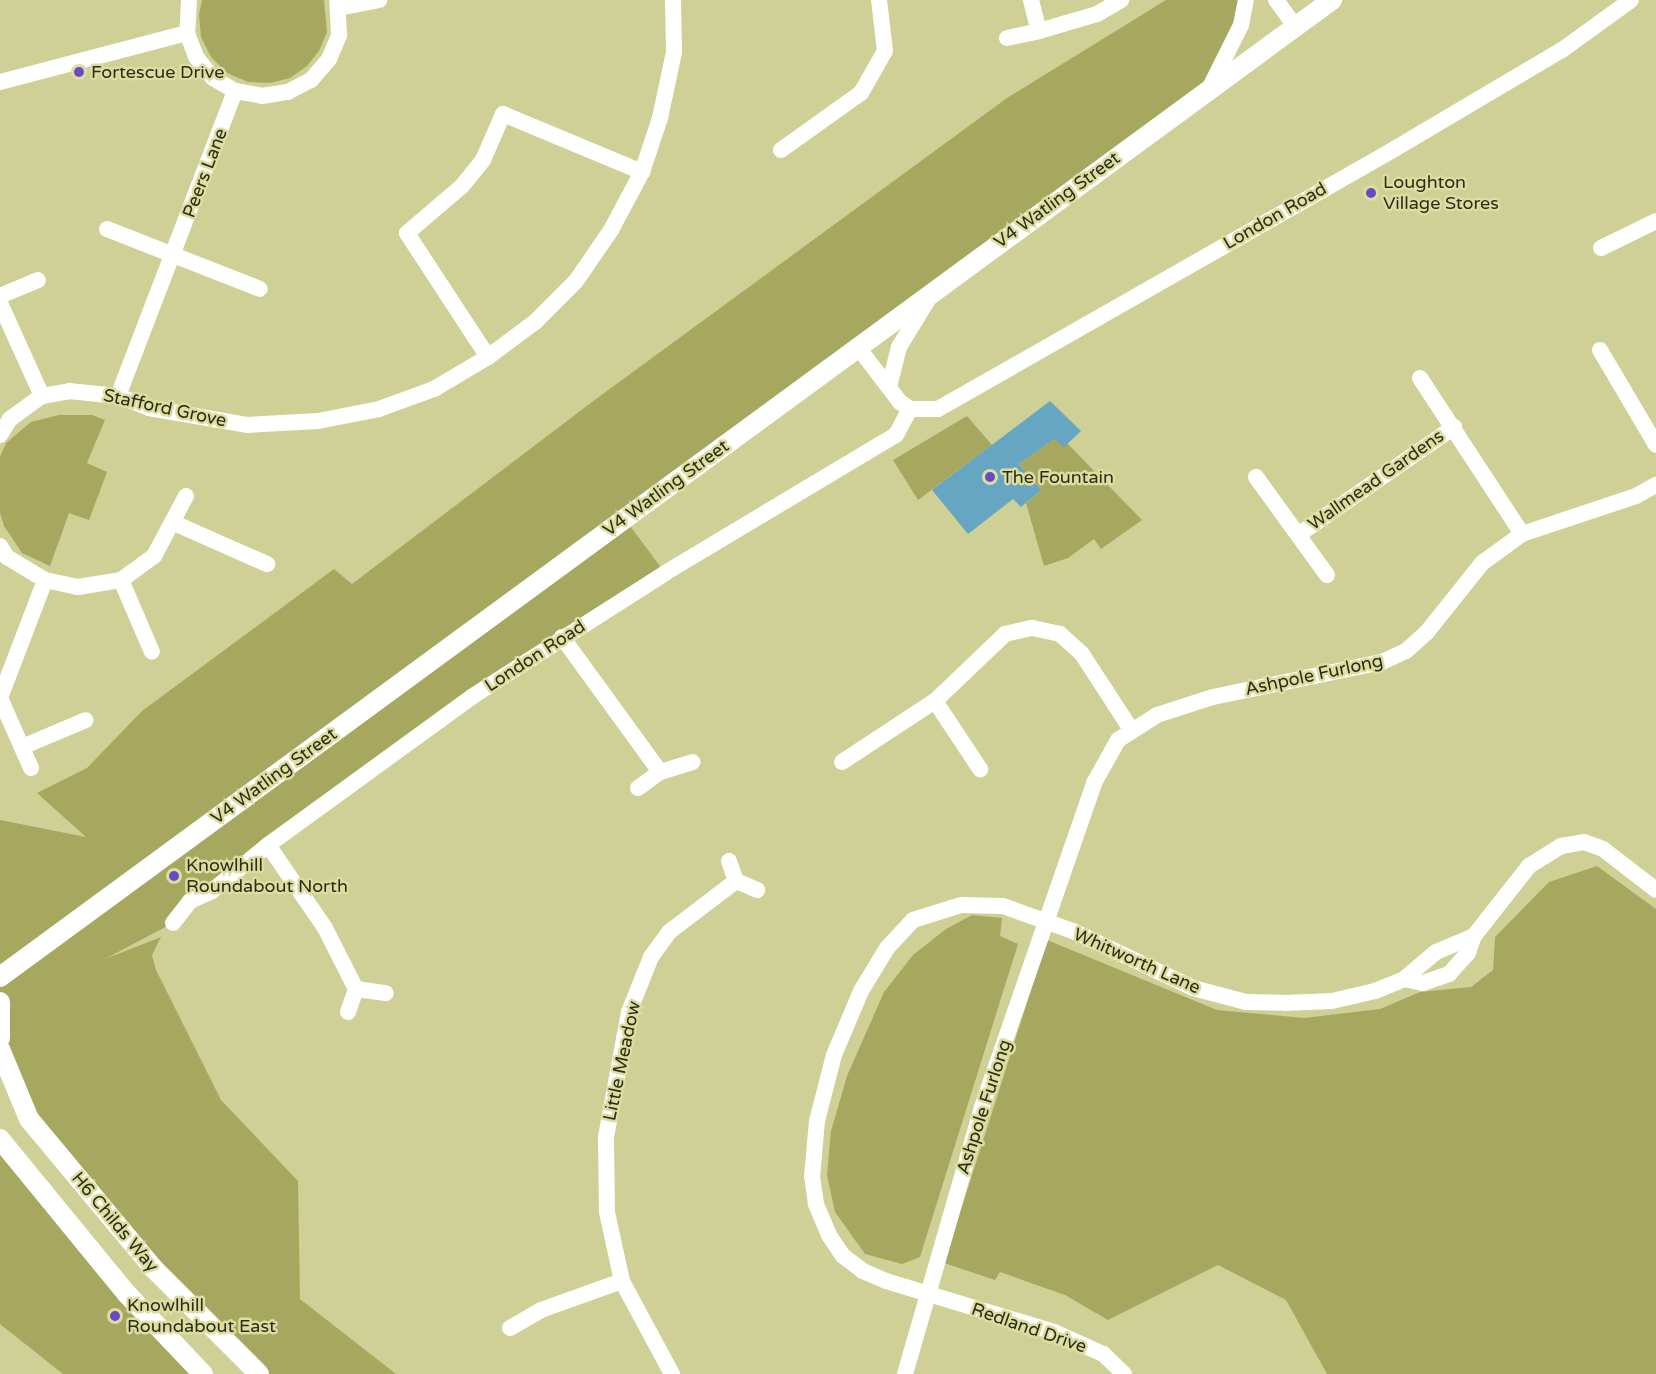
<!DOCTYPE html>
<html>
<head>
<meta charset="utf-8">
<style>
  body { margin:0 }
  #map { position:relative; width:1656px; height:1374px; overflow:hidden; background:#ced095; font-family:"Varela Round",sans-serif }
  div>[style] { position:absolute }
  .green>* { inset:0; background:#a7a860 }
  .building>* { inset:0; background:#67a6c3 }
  .minor>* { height:16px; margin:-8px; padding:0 8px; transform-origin:8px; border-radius:8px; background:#fff }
  .tertiary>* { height:20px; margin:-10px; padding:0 10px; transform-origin:10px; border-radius:10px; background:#fff }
  .dots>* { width:16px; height:16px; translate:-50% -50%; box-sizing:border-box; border:3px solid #dbdda1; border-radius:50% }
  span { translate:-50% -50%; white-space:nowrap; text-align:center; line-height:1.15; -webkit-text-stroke:5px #dbdda1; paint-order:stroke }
  .poi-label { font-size:18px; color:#2c2d15 }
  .left { translate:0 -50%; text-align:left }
  .street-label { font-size:18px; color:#2c2d15 }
</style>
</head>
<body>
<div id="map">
  <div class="green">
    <div style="clip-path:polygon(202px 0,324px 0,327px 32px,319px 51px,307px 66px,290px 78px,270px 83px,248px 82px,227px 73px,211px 57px,201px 37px,199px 15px)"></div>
    <div style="clip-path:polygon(1166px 0,1246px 0,1209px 89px,625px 519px,665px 573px,562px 637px,173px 923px,105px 959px,161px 937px,152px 955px,156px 970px,221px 1100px,298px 1181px,300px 1299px,396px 1374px,259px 1374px,100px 1205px,95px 1179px,81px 1182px,29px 1119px,0 1049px,0 820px,86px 837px,37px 793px,87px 768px,142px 711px,334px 569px,352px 584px,596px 399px,1007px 98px)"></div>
    <div style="clip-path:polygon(59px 415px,92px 415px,105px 420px,87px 463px,107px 472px,89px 520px,69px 513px,50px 566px,22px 553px,4px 526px,0 513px,0 457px,6px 443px,31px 422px)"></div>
    <div style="clip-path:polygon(967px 416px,992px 445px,918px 500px,893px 460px)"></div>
    <div style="clip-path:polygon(1054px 439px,1067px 443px,1142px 520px,1101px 549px,1094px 539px,1068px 558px,1044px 566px,1026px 503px,1041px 490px,1019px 464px)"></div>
    <div style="clip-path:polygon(1597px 866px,1656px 909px,1656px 1374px,1327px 1374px,1286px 1300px,1218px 1265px,1108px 1320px,1065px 1295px,1000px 1272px,995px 1280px,944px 1263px,1047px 940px,1217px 1010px,1304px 1018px,1380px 1009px,1420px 992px,1471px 987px,1493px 970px,1495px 937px,1549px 882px)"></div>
    <div style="clip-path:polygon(972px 915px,1002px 918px,1000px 936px,1018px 944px,920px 1257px,902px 1264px,865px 1254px,835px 1212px,827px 1175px,831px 1131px,847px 1076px,884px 992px,913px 955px,946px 929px)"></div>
    <div style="clip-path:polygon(0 1139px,203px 1374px,63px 1374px,0 1324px)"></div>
  </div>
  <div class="building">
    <div style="clip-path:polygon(1050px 401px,1081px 431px,1064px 447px,1054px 439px,1019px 464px,1041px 490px,1021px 507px,1013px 499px,968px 534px,932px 490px)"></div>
  </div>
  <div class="minor">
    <div style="left:189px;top:0;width:33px;rotate:93deg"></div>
    <div style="left:187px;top:33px;width:26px;rotate:69deg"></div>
    <div style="left:196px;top:57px;width:27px;rotate:51deg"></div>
    <div style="left:213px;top:78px;width:26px;rotate:31deg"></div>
    <div style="left:235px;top:91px;width:27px;rotate:10deg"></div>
    <div style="left:262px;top:96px;width:26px;rotate:-9deg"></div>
    <div style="left:288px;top:92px;width:26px;rotate:-28deg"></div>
    <div style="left:311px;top:80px;width:28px;rotate:-49deg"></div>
    <div style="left:329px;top:59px;width:26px;rotate:-67deg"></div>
    <div style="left:339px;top:35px;width:35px;rotate:-93deg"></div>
    <div style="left:1031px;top:0;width:32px;rotate:76deg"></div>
    <div style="left:1039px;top:31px;width:60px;rotate:-16.3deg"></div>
    <div style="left:1097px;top:14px;width:28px;rotate:-30deg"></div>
    <div style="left:1276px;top:0;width:32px;rotate:54deg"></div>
    <div style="left:339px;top:8px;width:41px;rotate:-11.3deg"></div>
    <div style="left:1007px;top:38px;width:33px;rotate:-12deg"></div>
    <div style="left:0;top:82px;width:193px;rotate:-14.7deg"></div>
    <div style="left:1209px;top:89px;width:72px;rotate:-63.4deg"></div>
    <div style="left:1241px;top:25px;width:25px;rotate:-79deg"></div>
    <div style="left:781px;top:150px;width:98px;rotate:-35.5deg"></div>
    <div style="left:861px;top:93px;width:48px;rotate:-60.3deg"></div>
    <div style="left:885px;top:51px;width:51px;rotate:-96.7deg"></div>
    <div style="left:107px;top:229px;width:164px;rotate:21.4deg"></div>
    <div style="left:1601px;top:248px;width:61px;rotate:-26.1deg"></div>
    <div style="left:0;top:296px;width:41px;rotate:-22.8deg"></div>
    <div style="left:0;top:303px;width:102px;rotate:65.7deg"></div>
    <div style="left:857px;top:346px;width:71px;rotate:52.5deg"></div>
    <div style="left:900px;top:402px;width:12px;rotate:35deg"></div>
    <div style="left:910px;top:409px;width:28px"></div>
    <div style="left:938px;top:409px;width:521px;rotate:-29.66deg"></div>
    <div style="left:1391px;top:151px;width:199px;rotate:-30.6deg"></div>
    <div style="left:1562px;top:50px;width:85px;rotate:-35.9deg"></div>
    <div style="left:1600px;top:350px;width:110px;rotate:59.5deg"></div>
    <div style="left:488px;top:357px;width:148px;rotate:-123.2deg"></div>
    <div style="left:407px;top:233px;width:72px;rotate:-40.5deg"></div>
    <div style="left:462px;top:186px;width:33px;rotate:-51deg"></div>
    <div style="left:483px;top:160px;width:50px;rotate:-66.5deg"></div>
    <div style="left:503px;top:114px;width:151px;rotate:22.6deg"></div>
    <div style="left:1420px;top:378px;width:186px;rotate:56.8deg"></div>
    <div style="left:889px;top:387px;width:41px;rotate:-76deg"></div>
    <div style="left:899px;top:347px;width:57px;rotate:-58.5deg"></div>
    <div style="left:118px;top:396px;width:327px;rotate:-69deg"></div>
    <div style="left:0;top:435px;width:19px;rotate:-58deg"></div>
    <div style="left:10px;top:419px;width:39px;rotate:-36deg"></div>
    <div style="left:42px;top:396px;width:27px;rotate:-10deg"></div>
    <div style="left:69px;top:391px;width:49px;rotate:5.8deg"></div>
    <div style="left:118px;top:396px;width:33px;rotate:21deg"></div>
    <div style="left:149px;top:408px;width:99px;rotate:9.8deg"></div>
    <div style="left:247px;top:425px;width:71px;rotate:-3.2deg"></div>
    <div style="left:318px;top:421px;width:62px;rotate:-11.1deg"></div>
    <div style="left:379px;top:409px;width:59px;rotate:-20deg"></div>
    <div style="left:434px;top:389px;width:63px;rotate:-30.7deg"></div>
    <div style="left:488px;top:357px;width:59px;rotate:-36.7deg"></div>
    <div style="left:535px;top:322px;width:58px;rotate:-45deg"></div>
    <div style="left:576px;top:281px;width:62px;rotate:-55.5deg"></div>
    <div style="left:611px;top:230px;width:66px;rotate:-61.9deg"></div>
    <div style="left:642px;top:172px;width:57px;rotate:-71.6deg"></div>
    <div style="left:660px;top:118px;width:67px;rotate:-78deg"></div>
    <div style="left:674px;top:52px;width:52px;rotate:-91.1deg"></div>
    <div style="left:1256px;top:477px;width:121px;rotate:54.1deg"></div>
    <div style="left:174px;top:523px;width:102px;rotate:23.8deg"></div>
    <div style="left:1298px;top:535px;width:190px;rotate:-34.7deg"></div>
    <div style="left:0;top:546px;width:13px;rotate:58deg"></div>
    <div style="left:7px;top:557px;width:44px;rotate:31.2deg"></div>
    <div style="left:45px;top:580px;width:34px;rotate:12deg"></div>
    <div style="left:78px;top:587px;width:44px;rotate:-9.2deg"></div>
    <div style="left:121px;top:580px;width:41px;rotate:-36deg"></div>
    <div style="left:154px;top:556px;width:68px;rotate:-61.9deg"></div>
    <div style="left:121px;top:580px;width:78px;rotate:66.7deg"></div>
    <div style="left:562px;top:637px;width:167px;rotate:54deg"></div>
    <div style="left:660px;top:772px;width:34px;rotate:-17deg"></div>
    <div style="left:935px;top:701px;width:82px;rotate:56.5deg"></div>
    <div style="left:22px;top:747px;width:69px;rotate:-22.9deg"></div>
    <div style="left:842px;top:762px;width:111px;rotate:-33.3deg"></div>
    <div style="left:935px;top:701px;width:97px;rotate:-43.7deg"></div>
    <div style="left:1005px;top:634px;width:28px;rotate:-13deg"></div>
    <div style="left:1032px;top:628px;width:29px;rotate:12deg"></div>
    <div style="left:1060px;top:634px;width:30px;rotate:42deg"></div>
    <div style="left:1082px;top:654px;width:92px;rotate:57deg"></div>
    <div style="left:31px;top:768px;width:77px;rotate:-113.9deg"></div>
    <div style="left:0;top:698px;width:126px;rotate:-69.1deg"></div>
    <div style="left:638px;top:788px;width:27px;rotate:-36deg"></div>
    <div style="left:268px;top:845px;width:101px;rotate:55.5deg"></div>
    <div style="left:325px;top:928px;width:68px;rotate:63.1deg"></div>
    <div style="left:729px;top:861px;width:21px;rotate:71deg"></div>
    <div style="left:736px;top:881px;width:23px;rotate:23deg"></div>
    <div style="left:173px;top:923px;width:28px;rotate:-52deg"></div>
    <div style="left:190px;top:901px;width:24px;rotate:-24deg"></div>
    <div style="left:212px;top:891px;width:72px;rotate:-39.4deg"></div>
    <div style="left:268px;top:845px;width:253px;rotate:-36deg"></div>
    <div style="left:473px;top:696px;width:228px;rotate:-32.6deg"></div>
    <div style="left:665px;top:573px;width:269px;rotate:-30.9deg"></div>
    <div style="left:896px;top:435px;width:30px;rotate:-62deg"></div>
    <div style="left:1404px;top:979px;width:19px;rotate:12deg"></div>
    <div style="left:1423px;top:983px;width:28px;rotate:-19deg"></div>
    <div style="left:1449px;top:974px;width:28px;rotate:-48deg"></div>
    <div style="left:1468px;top:953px;width:18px;rotate:-71deg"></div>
    <div style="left:1474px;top:936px;width:89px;rotate:-51.8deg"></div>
    <div style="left:1529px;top:866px;width:38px;rotate:-32deg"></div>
    <div style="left:1561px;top:846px;width:23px;rotate:-10deg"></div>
    <div style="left:1584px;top:842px;width:20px;rotate:20deg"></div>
    <div style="left:1603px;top:849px;width:67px;rotate:37.7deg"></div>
    <div style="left:356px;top:989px;width:30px;rotate:8deg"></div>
    <div style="left:348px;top:1012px;width:24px;rotate:-71deg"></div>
    <div style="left:510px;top:1328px;width:36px;rotate:-30deg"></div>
    <div style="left:541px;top:1310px;width:86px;rotate:-19.7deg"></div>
    <div style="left:672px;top:1374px;width:106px;rotate:-118.3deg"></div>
    <div style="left:622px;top:1281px;width:71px;rotate:-102.3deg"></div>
    <div style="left:607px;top:1212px;width:75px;rotate:-90.8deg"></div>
    <div style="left:606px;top:1137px;width:127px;rotate:-79.6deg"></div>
    <div style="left:629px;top:1012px;width:59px;rotate:-68.2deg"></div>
    <div style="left:651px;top:957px;width:31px;rotate:-54deg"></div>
    <div style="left:669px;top:932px;width:84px;rotate:-37.3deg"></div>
    <div style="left:905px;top:1374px;width:278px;rotate:-73.9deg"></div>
    <div style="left:982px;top:1107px;width:343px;rotate:-70.9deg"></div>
    <div style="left:1094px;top:783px;width:49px;rotate:-60.8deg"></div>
    <div style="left:1118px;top:740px;width:46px;rotate:-32.7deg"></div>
    <div style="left:1157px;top:715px;width:59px;rotate:-17.8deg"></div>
    <div style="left:1213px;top:697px;width:173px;rotate:-11.7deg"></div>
    <div style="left:1382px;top:662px;width:26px;rotate:-25deg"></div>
    <div style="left:1406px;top:651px;width:28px;rotate:-42deg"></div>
    <div style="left:1427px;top:632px;width:88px;rotate:-51.4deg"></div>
    <div style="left:1482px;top:563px;width:49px;rotate:-35.9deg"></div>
    <div style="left:1522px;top:534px;width:120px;rotate:-18.4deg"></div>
    <div style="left:1636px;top:496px;width:23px;rotate:-29deg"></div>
    <div style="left:1124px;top:1374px;width:29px;rotate:-136deg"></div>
    <div style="left:1103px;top:1354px;width:54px;rotate:-155.8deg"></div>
    <div style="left:1054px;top:1332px;width:176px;rotate:-163.1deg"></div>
    <div style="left:886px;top:1281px;width:25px;rotate:-157deg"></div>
    <div style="left:863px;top:1271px;width:25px;rotate:-143deg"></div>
    <div style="left:843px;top:1256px;width:25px;rotate:-124deg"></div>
    <div style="left:829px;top:1235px;width:34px;rotate:-113deg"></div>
    <div style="left:816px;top:1204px;width:27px;rotate:-98deg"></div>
    <div style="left:812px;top:1177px;width:56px;rotate:-84.9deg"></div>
    <div style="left:817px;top:1121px;width:68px;rotate:-75.6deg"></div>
    <div style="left:834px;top:1055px;width:69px;rotate:-67.1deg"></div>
    <div style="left:861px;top:991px;width:50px;rotate:-58.8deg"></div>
    <div style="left:887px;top:948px;width:38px;rotate:-47deg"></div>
    <div style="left:913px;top:920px;width:50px;rotate:-17.4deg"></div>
    <div style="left:961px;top:905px;width:42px;rotate:1.4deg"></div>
    <div style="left:1003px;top:906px;width:74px;rotate:19.7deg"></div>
    <div style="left:1073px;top:931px;width:133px;rotate:25.4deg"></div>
    <div style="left:1193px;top:988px;width:55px;rotate:14.8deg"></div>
    <div style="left:1246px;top:1002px;width:39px;rotate:1deg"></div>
    <div style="left:1285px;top:1003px;width:47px;rotate:-2.4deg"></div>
    <div style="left:1332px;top:1001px;width:44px;rotate:-13.1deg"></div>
    <div style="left:1375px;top:991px;width:31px;rotate:-22deg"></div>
    <div style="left:1404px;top:979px;width:42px;rotate:-40.2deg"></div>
    <div style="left:1436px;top:952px;width:41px;rotate:-22.8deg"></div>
  </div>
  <div class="tertiary">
    <div style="left:0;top:977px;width:1652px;rotate:-36.26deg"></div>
    <div style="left:0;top:1002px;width:36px;rotate:90deg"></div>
    <div style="left:0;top:1049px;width:76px;rotate:67.5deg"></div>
    <div style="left:29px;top:1119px;width:194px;rotate:50.2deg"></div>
    <div style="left:153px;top:1268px;width:150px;rotate:45deg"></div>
    <div style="left:0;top:1139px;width:199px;rotate:50.7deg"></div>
    <div style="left:126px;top:1293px;width:112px;rotate:46.5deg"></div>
  </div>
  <div class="dots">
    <div style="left:79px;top:72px;background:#684bc4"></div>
    <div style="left:1371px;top:193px;background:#684bc4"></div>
    <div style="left:990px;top:477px;background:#684bc4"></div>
    <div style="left:174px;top:876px;background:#684bc4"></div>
    <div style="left:115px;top:1316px;background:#684bc4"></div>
  </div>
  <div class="poi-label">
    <span class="left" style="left:91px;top:72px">Fortescue Drive</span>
    <span class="left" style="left:1383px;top:193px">Loughton<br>Village Stores</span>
    <span class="left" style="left:1002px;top:477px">The Fountain</span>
    <span class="left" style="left:186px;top:876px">Knowlhill<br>Roundabout North</span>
    <span class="left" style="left:127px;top:1316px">Knowlhill<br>Roundabout East</span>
  </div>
  <div class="street-label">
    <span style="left:205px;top:173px;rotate:-69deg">Peers Lane</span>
    <span style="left:1057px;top:200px;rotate:-36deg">V4 Watling Street</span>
    <span style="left:1275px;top:216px;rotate:-30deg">London Road</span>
    <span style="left:165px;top:408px;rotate:12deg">Stafford Grove</span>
    <span style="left:1376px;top:480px;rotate:-35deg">Wallmead Gardens</span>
    <span style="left:666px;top:488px;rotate:-36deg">V4 Watling Street</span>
    <span style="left:535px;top:656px;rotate:-33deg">London Road</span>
    <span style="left:1314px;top:675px;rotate:-12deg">Ashpole Furlong</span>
    <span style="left:274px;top:776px;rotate:-36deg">V4 Watling Street</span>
    <span style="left:1137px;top:961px;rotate:24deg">Whitworth Lane</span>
    <span style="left:622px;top:1061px;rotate:-78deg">Little Meadow</span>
    <span style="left:984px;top:1107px;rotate:-72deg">Ashpole Furlong</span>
    <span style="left:115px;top:1222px;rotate:50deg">H6 Childs Way</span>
    <span style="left:1029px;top:1328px;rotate:19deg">Redland Drive</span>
  </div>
</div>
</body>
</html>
